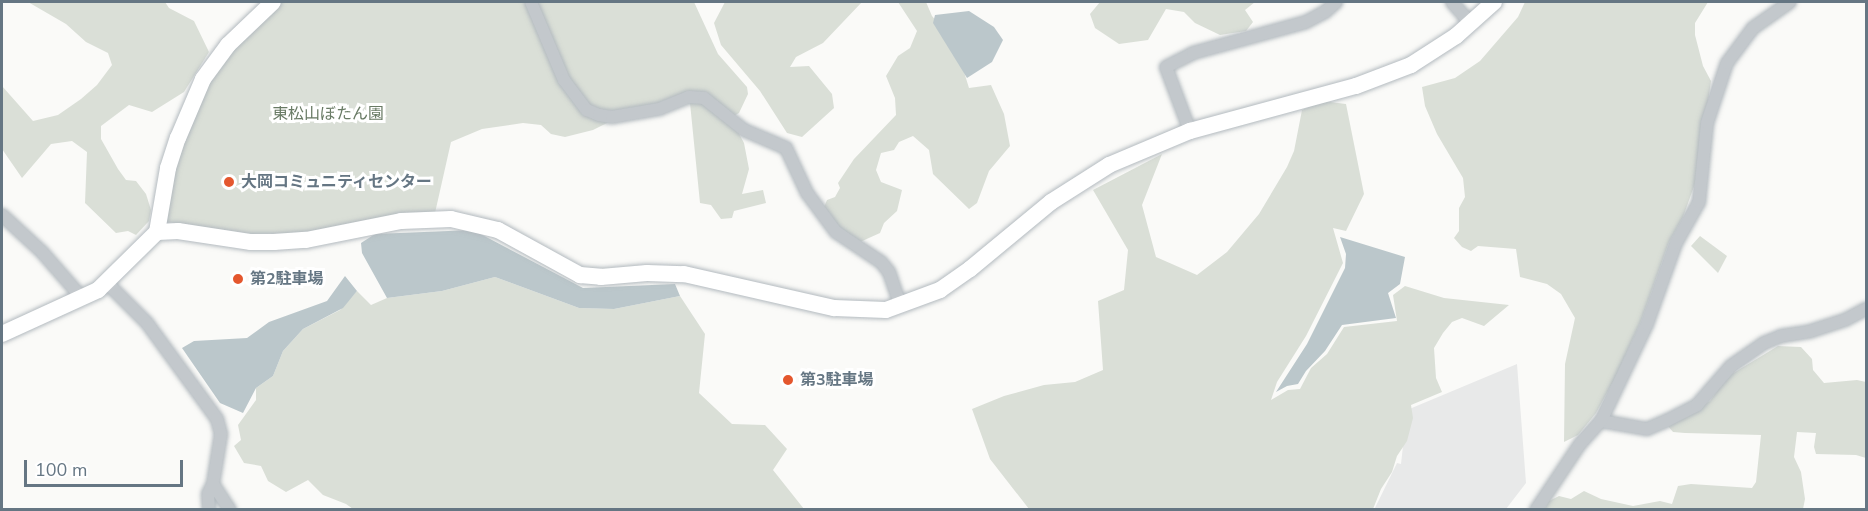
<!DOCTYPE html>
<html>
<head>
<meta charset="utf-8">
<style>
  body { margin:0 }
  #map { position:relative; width:1868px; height:511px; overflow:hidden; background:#fafaf8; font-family:"Nunito Sans","Noto Sans JP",sans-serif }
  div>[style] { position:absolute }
  .built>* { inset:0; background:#e8e9e9 }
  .green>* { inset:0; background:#dadfd7 }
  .water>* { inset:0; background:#bbc7cb }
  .roads { filter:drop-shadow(0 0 2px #b3babf) drop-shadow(0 0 2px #b3babf) }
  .street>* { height:12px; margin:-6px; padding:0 6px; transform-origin:6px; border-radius:6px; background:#c3c8cc }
  .secondary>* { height:16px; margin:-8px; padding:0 8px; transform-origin:8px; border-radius:8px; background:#fff }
  .dots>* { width:16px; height:16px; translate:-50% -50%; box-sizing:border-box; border:3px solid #fff; border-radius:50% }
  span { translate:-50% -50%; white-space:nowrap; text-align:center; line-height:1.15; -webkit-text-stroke:6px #fff; paint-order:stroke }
  .park-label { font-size:16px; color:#687a64 }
  .poi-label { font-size:16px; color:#657683; font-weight:700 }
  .left { translate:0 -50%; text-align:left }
  .frame { position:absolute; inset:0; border:3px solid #657683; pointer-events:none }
  .scale { position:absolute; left:24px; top:460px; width:159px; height:27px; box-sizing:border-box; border:3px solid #657683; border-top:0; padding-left:8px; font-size:18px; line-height:21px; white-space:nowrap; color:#657683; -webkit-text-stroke:4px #fff; paint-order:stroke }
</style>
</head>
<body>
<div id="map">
  <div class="built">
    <div style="clip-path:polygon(1517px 364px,1526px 483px,1506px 509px,1374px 510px,1397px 463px,1401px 464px,1407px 410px)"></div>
  </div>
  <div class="green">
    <div style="clip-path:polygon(28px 2px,165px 2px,169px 8px,194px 21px,209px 52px,184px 92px,152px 112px,129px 105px,101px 126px,101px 139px,118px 169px,126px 180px,136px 181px,146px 194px,151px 210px,149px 221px,136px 235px,128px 231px,116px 233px,85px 203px,87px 152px,72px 141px,51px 144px,22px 178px,2px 149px,2px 86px,33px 121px,58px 115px,81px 99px,97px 85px,112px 65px,108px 53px,86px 42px,66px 24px)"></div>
    <div style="clip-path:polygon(282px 2px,694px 2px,718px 54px,747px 87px,748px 94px,739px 113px,732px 117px,710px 109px,737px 130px,744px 143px,749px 169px,742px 194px,763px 190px,766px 203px,734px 211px,732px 218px,721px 219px,711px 205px,700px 203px,690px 103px,609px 122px,593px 130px,565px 137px,551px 134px,541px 125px,523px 123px,482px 129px,451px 142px,435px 213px,305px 233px,252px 234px,167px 222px,174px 164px,207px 84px,255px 24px)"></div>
    <div style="clip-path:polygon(725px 2px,862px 2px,823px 43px,796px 57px,790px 67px,809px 66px,832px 94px,834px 108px,802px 137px,787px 133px,760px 91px,721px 45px,714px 23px)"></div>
    <div style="clip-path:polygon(898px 2px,926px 2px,932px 16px,955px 43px,969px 88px,991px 85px,1004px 114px,1010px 146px,989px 171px,977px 203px,969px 209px,933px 174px,929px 150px,913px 136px,899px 142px,894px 150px,881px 153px,876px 170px,881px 182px,902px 190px,897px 211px,884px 223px,880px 233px,860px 242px,833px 222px,824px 207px,827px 200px,835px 197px,840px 188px,838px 183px,854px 159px,896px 115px,895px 98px,886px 76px,898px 56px,910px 48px,917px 31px)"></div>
    <div style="clip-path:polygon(1100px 2px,1255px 2px,1245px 10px,1253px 22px,1246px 31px,1220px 35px,1195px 23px,1184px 12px,1166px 9px,1148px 40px,1119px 44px,1095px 28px,1090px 14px)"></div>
    <div style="clip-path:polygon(1525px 2px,1708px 2px,1695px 23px,1695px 35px,1703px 66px,1711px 81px,1697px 178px,1683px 217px,1669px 242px,1641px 321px,1615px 378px,1596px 413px,1578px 435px,1564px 442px,1565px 364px,1575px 318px,1561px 294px,1547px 284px,1520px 277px,1516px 249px,1478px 246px,1471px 251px,1462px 247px,1454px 238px,1459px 231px,1459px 208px,1465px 197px,1463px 178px,1437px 134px,1425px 106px,1422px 87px,1455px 78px,1480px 61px,1518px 17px)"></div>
    <div style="clip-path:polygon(1322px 101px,1346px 104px,1364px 194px,1346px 231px,1333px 228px,1343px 263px,1306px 336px,1277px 382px,1271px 400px,1288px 390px,1300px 389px,1311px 368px,1327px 354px,1344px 327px,1397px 321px,1393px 295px,1405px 286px,1444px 298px,1509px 305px,1484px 326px,1462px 318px,1452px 322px,1443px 333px,1434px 348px,1436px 378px,1442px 392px,1411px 405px,1413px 418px,1407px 441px,1397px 456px,1392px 472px,1381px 489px,1373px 509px,1029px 509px,990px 459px,972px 409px,1004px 396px,1044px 385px,1075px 382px,1103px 370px,1098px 301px,1124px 290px,1128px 250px,1093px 190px,1162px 154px,1142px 205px,1156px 257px,1197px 275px,1227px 252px,1259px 214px,1287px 167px,1294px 151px,1302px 110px)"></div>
    <div style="clip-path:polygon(1700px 236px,1727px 256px,1718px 273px,1691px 246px)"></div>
    <div style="clip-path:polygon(495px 277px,579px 308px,614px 309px,680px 296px,705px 334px,699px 393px,732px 424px,765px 425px,787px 449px,773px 470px,804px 509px,353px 509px,346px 504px,323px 495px,308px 480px,286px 492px,268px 481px,261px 466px,244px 463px,234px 446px,241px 440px,238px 425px,256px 400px,256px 388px,273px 376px,283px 351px,303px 329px,340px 310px,357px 291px,371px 305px,387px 298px,442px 291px)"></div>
    <div style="clip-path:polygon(1778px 346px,1801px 347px,1812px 359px,1813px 370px,1824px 383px,1857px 380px,1866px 382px,1866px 458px,1856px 455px,1816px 454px,1814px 447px,1816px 433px,1797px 432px,1794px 457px,1801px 472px,1805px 499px,1803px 509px,1544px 510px,1549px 501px,1559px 496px,1571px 499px,1584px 491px,1601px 499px,1633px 506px,1660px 501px,1672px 504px,1678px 486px,1691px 484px,1752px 488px,1756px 482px,1761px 435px,1685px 433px,1673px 432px,1668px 426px,1710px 401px,1727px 377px)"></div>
  </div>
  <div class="water">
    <div style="clip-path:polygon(969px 11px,994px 27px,1003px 40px,992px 62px,967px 78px,933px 23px,935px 15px)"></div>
    <div style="clip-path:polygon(473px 230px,583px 288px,675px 284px,680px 296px,614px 309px,579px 308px,495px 277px,442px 291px,387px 298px,362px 253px,361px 243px,375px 234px)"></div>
    <div style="clip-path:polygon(1340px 237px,1405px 257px,1400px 284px,1388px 293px,1396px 318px,1342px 325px,1325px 351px,1306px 371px,1298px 384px,1287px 386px,1276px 392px,1307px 344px,1345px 268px,1346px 254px)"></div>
    <div style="clip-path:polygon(345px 276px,357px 291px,343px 308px,303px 329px,283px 351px,273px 376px,256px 388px,243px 413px,220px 403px,182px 348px,194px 341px,247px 338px,269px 322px,327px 301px)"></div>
  </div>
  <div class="roads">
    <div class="street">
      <div style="left:531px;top:2px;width:85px;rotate:67.1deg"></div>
      <div style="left:564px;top:80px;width:38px;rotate:53deg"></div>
      <div style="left:587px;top:110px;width:13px;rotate:23deg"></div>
      <div style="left:599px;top:115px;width:13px;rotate:9deg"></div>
      <div style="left:612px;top:117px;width:48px;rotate:-9.7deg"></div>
      <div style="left:659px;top:109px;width:32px;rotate:-22deg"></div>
      <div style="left:689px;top:97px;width:15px;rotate:4deg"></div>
      <div style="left:704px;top:98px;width:51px;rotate:38.7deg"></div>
      <div style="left:744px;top:130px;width:46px;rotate:23.2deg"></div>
      <div style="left:786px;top:148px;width:50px;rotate:65deg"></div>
      <div style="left:807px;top:193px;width:49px;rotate:53.4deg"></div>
      <div style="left:836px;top:232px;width:54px;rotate:33.7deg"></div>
      <div style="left:881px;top:262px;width:13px;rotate:51deg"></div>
      <div style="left:889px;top:272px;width:36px;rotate:71deg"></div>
      <div style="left:1452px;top:2px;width:29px;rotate:49deg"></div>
      <div style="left:1190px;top:131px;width:68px;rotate:-110.6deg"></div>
      <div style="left:1166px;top:67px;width:30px;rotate:-27deg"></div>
      <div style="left:1193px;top:53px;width:117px;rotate:-15.3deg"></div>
      <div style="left:1306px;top:22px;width:21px;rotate:-28deg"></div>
      <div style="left:1325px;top:12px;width:15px;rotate:-42deg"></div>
      <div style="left:2px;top:215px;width:54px;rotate:42.8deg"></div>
      <div style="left:42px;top:252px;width:62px;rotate:48.9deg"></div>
      <div style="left:107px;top:283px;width:57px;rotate:45deg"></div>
      <div style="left:147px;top:323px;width:119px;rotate:53.9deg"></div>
      <div style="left:217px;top:419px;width:16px;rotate:75deg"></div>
      <div style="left:221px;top:434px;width:51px;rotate:99.1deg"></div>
      <div style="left:213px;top:484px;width:11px;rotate:117deg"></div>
      <div style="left:208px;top:494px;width:16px;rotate:86deg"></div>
      <div style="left:1601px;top:421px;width:47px;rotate:9.9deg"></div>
      <div style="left:1647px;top:429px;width:21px;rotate:-23deg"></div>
      <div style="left:1666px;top:421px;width:35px;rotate:-27deg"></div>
      <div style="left:1697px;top:405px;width:52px;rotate:-48.9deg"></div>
      <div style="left:1731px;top:366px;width:40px;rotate:-34.9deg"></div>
      <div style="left:1764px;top:343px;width:18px;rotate:-22deg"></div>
      <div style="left:1781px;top:336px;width:30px;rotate:-9deg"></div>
      <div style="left:1811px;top:331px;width:36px;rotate:-18deg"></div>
      <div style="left:1845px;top:320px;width:24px;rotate:-28deg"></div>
      <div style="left:213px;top:484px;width:31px;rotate:57deg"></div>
      <div style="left:1536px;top:510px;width:79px;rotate:-56.3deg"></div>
      <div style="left:1580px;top:444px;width:31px;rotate:-48deg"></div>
      <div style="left:1601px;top:421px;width:107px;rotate:-64.6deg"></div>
      <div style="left:1647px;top:324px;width:86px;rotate:-70.3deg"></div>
      <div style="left:1676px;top:243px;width:47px;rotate:-60.7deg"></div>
      <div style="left:1699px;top:202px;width:79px;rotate:-84.2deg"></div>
      <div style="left:1707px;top:123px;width:63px;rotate:-71.6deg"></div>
      <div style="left:1727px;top:63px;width:44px;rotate:-53.4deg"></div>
      <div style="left:1753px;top:28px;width:45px;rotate:-35.1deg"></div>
    </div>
    <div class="secondary">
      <div style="left:157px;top:232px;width:65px;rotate:-80.2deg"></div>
      <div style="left:168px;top:168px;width:32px;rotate:-72deg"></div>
      <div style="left:178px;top:138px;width:64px;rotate:-67deg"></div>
      <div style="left:203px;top:79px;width:42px;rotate:-53.7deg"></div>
      <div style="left:228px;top:45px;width:62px;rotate:-43.7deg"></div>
      <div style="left:2px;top:334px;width:106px;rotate:-24.6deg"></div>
      <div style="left:98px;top:290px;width:83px;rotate:-44.5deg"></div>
      <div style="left:157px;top:232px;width:21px;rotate:-3deg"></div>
      <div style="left:178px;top:231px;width:74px;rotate:8.6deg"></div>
      <div style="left:251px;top:242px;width:23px"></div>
      <div style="left:274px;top:242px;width:32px;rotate:-4deg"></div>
      <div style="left:306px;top:240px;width:97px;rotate:-11.3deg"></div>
      <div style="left:401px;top:221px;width:50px;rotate:-2.3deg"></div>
      <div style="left:451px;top:219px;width:48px;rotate:13.2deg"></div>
      <div style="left:498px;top:230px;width:94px;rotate:28.8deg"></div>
      <div style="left:580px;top:275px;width:21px;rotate:5deg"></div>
      <div style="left:601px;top:277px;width:46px;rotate:-5deg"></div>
      <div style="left:647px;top:273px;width:37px;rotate:2deg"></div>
      <div style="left:684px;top:274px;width:154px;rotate:12.8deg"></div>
      <div style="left:834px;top:308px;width:52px;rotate:2.2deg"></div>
      <div style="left:886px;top:310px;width:58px;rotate:-20.3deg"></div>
      <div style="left:940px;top:290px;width:37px;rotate:-35deg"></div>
      <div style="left:970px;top:269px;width:105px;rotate:-39.6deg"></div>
      <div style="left:1051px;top:202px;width:69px;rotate:-32.5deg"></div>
      <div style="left:1109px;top:165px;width:88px;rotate:-22.8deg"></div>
      <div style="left:1190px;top:131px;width:172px;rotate:-15.2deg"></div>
      <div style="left:1356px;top:86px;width:59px;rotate:-20.9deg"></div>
      <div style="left:1411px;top:65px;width:54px;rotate:-32.8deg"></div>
      <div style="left:1456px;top:36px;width:51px;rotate:-41.8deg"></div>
    </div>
  </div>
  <div class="dots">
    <div style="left:229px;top:182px;background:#e4572e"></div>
    <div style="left:238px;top:279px;background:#e4572e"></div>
    <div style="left:788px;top:380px;background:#e4572e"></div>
  </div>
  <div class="park-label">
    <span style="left:328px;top:114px">東松山ぼたん園</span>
  </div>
  <div class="poi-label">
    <span class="left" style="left:241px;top:182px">大岡コミュニティセンター</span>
    <span class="left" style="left:250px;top:279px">第2駐車場</span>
    <span class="left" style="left:800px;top:380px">第3駐車場</span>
  </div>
  <div class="frame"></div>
  <div class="scale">100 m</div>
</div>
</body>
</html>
